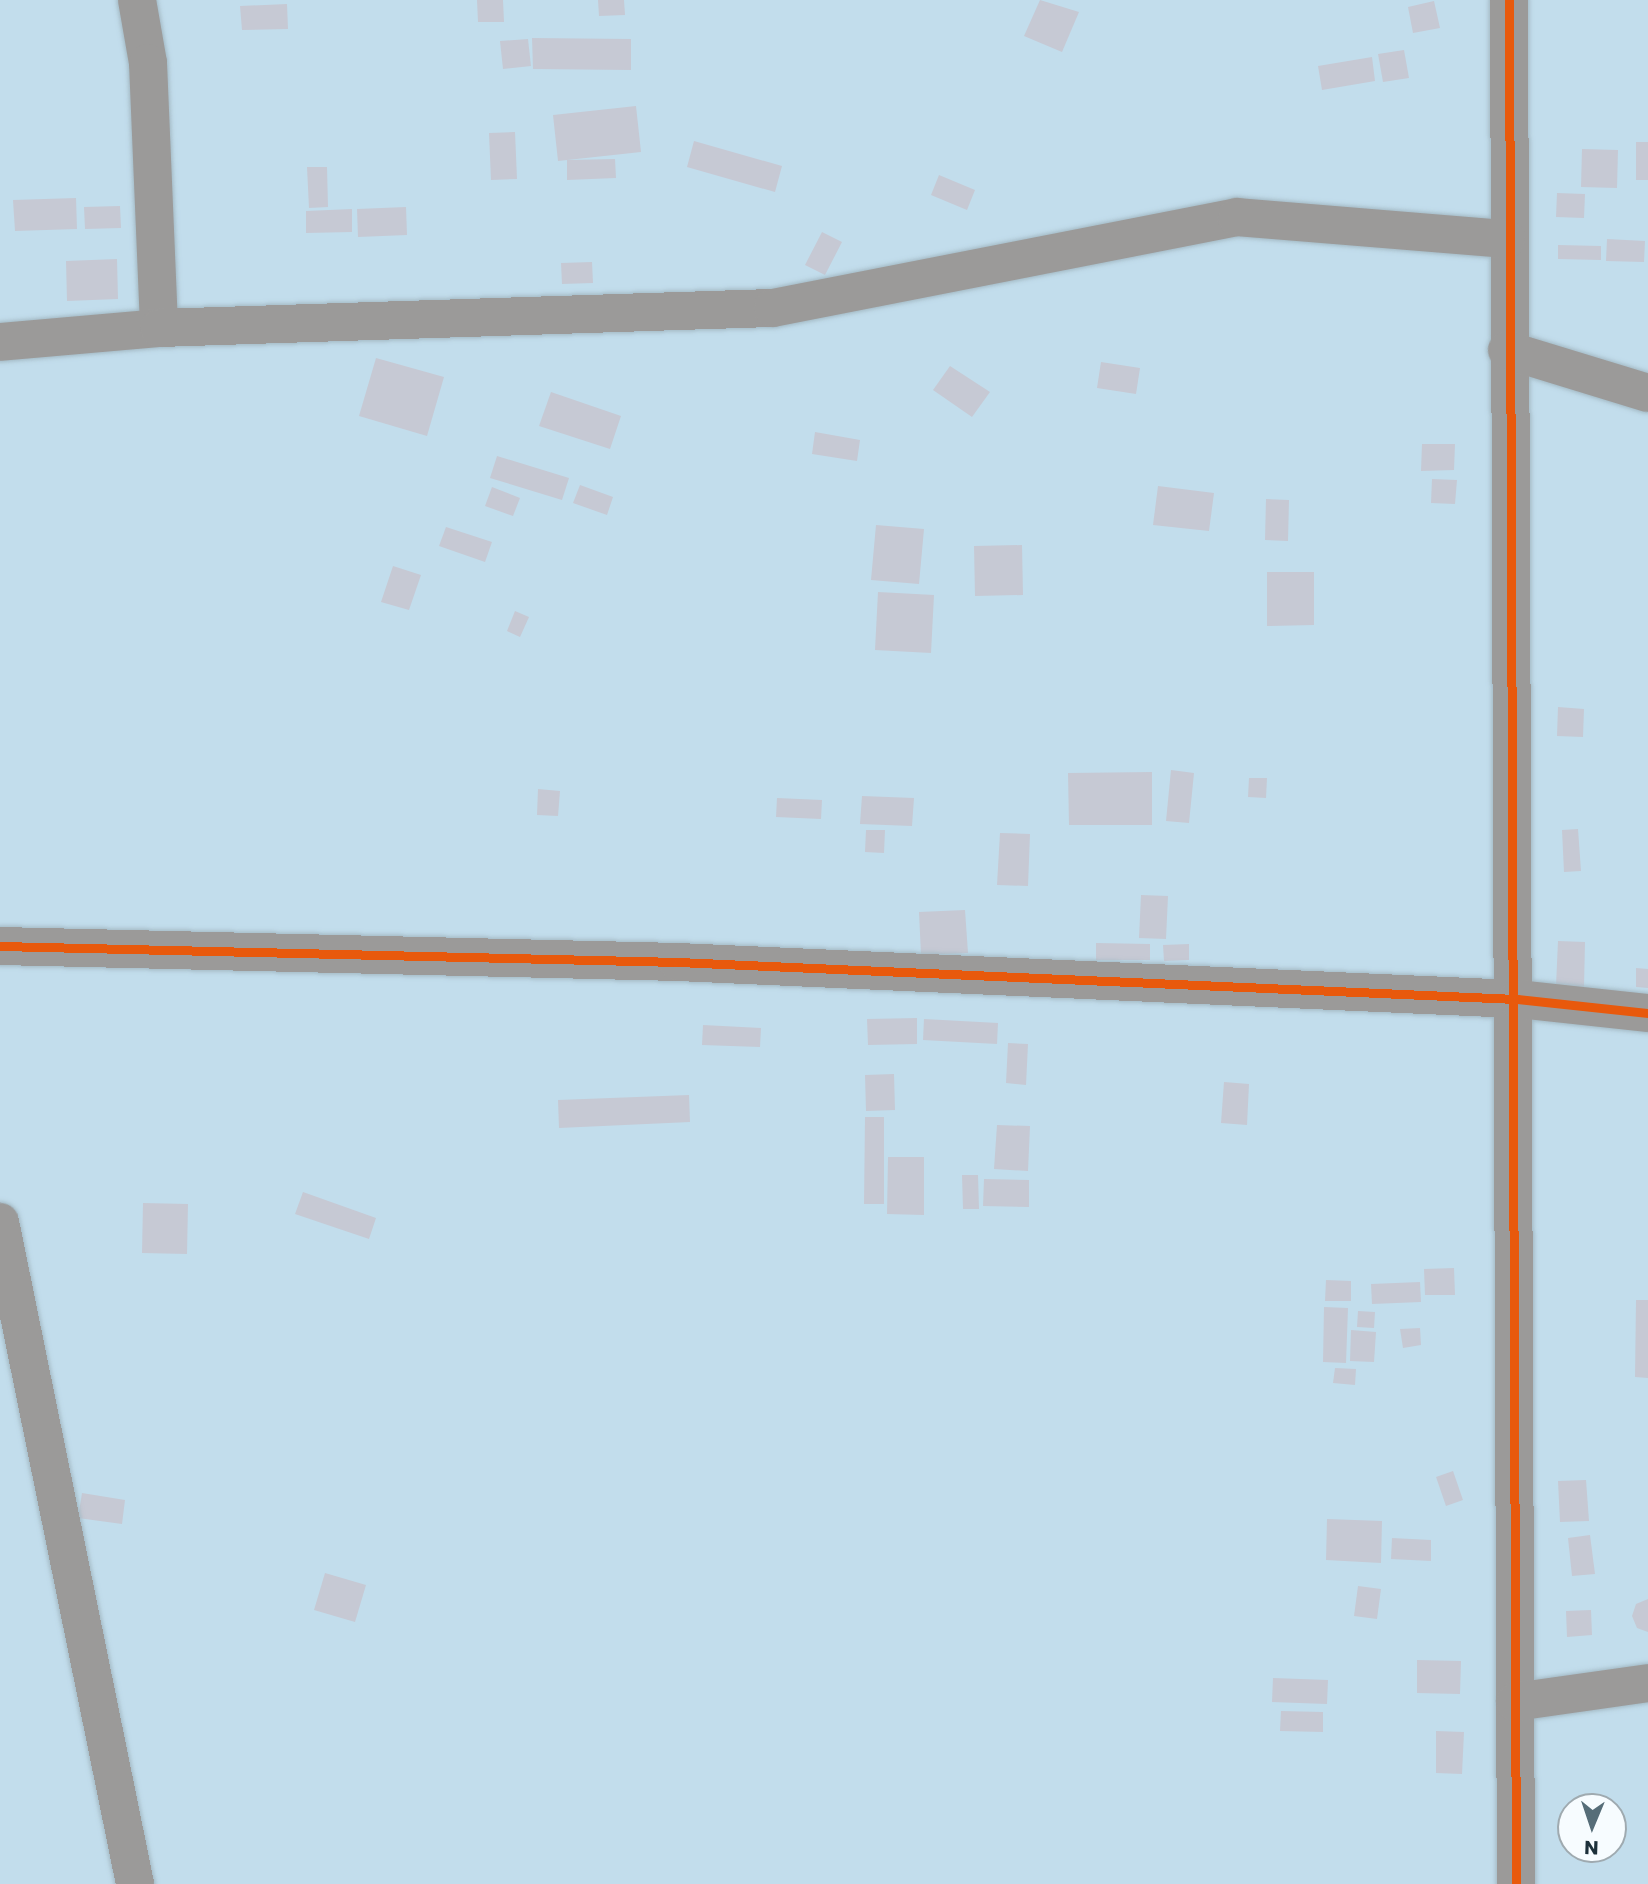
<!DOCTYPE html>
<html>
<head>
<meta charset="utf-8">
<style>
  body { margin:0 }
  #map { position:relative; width:1648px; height:1884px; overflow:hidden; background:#c2ddec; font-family:Poppins,sans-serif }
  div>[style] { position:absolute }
  .building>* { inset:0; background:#c6c9d4 }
  .roads { filter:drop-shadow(0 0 2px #a4bac5) drop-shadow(0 0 2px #a4bac5) }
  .street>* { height:38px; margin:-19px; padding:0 19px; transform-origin:19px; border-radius:19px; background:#9b9a99 }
  .cycleway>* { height:9px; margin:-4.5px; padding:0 4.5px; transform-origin:4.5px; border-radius:4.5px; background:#e8590c }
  span { translate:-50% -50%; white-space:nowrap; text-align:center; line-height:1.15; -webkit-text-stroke:6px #f7fcff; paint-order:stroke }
  .north { position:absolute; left:1557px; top:1793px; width:70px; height:70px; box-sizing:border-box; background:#f7fcff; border:2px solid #9faab0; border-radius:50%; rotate:182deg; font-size:19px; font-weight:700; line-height:28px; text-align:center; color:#1c303a }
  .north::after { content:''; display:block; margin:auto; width:24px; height:32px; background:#566d78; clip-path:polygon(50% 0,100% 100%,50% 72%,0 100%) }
</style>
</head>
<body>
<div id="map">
  <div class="building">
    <div style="clip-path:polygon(477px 0,503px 0,504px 22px,478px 22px)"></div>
    <div style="clip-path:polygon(598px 0,624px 0,625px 15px,599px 16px)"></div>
    <div style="clip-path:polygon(1040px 0,1079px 12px,1062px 52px,1024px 36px)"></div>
    <div style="clip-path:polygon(1434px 1px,1440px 28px,1413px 33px,1408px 7px)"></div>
    <div style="clip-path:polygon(287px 4px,288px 29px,242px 30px,240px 6px)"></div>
    <div style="clip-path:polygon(532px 38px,631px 39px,631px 70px,533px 69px)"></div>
    <div style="clip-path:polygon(528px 39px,531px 66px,503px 69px,500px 41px)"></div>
    <div style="clip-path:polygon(1404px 50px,1409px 78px,1383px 82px,1378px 54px)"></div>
    <div style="clip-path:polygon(1372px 57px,1375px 81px,1322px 90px,1318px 66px)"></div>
    <div style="clip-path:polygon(636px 106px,641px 152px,558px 161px,553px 115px)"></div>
    <div style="clip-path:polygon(515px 132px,517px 179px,491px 180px,489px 133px)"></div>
    <div style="clip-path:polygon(694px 141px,782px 166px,775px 192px,687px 167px)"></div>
    <div style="clip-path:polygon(1636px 142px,1648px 142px,1648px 180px,1636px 180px)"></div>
    <div style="clip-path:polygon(1582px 149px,1618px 150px,1617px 188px,1581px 187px)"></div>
    <div style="clip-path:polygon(615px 159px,616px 178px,567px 180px,567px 160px)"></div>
    <div style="clip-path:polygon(307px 167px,327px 167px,328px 207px,309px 208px)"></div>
    <div style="clip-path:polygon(939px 175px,975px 190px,967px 210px,931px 195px)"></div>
    <div style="clip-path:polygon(1557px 193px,1585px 194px,1584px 218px,1556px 217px)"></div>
    <div style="clip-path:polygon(76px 198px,77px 229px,15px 231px,13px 200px)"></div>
    <div style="clip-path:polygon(120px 206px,121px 228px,85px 229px,84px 207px)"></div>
    <div style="clip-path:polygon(406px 207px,407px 235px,358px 237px,357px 209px)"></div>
    <div style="clip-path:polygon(352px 209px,352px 232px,306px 233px,306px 211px)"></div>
    <div style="clip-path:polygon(822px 232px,842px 242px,825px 275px,805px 265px)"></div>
    <div style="clip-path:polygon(1607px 239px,1645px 241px,1644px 262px,1606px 261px)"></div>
    <div style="clip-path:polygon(1558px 245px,1601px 246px,1601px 260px,1558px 259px)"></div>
    <div style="clip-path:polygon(117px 259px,118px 299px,67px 301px,66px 261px)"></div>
    <div style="clip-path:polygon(592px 262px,593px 283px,562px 284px,561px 263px)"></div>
    <div style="clip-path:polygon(376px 358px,444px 377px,427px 436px,359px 416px)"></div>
    <div style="clip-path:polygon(1101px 362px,1140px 368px,1136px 394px,1097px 388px)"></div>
    <div style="clip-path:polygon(950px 366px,990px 392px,972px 417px,933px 390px)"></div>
    <div style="clip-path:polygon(551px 392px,621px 416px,610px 449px,539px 426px)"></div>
    <div style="clip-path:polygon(815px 432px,860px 440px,857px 461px,812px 454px)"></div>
    <div style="clip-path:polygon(1422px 444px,1455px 444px,1454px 470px,1421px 471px)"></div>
    <div style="clip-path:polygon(497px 456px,569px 478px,562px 500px,490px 478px)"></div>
    <div style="clip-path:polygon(1432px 479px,1457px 480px,1455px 504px,1431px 503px)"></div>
    <div style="clip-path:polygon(580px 485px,613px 497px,607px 515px,573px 503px)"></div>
    <div style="clip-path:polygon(1158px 486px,1214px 493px,1209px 531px,1153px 525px)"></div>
    <div style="clip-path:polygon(492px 487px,520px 498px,513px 516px,485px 506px)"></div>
    <div style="clip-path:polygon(1266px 499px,1289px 500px,1288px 541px,1265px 540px)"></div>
    <div style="clip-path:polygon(876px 525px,924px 529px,919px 584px,871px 580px)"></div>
    <div style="clip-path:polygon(446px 527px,492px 542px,485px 562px,439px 546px)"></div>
    <div style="clip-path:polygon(1022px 545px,1023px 595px,975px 596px,974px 546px)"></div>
    <div style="clip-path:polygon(393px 566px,421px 575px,409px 610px,381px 602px)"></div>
    <div style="clip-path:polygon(1267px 572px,1314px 572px,1314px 625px,1267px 626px)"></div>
    <div style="clip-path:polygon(878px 592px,934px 595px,931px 653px,875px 650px)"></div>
    <div style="clip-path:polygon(515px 611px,529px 617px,520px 637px,507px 631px)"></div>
    <div style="clip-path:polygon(1558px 707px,1584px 709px,1583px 737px,1557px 736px)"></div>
    <div style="clip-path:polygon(1171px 770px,1194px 773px,1189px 823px,1166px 821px)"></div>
    <div style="clip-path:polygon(1152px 772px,1152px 825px,1069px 825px,1068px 773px)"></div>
    <div style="clip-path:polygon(1249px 778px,1267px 778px,1266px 798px,1248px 797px)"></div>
    <div style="clip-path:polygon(538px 789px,560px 791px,558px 816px,537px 815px)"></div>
    <div style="clip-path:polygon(862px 796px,914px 798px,912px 826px,860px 824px)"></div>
    <div style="clip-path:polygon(777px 798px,822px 800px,821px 819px,776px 817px)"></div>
    <div style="clip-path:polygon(1578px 829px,1581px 871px,1564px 872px,1562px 830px)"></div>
    <div style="clip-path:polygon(866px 830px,885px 830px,884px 853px,865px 852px)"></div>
    <div style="clip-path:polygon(1000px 833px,1030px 834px,1028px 886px,997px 885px)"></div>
    <div style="clip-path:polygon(1141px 895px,1168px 896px,1166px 939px,1139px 938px)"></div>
    <div style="clip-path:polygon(965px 910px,968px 953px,921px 955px,919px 912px)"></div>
    <div style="clip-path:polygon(1558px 941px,1585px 942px,1584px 987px,1556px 986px)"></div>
    <div style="clip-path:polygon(1096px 943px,1150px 944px,1150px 960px,1096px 960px)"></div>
    <div style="clip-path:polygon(1189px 944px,1189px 960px,1164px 961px,1163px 945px)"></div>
    <div style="clip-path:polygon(1636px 968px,1648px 969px,1648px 988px,1636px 987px)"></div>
    <div style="clip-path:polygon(917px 1018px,917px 1044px,868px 1045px,867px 1019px)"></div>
    <div style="clip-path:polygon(924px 1019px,998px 1023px,997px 1044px,923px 1040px)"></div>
    <div style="clip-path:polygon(703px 1025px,761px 1028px,760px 1047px,702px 1045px)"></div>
    <div style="clip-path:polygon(1008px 1043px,1028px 1044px,1026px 1085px,1006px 1083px)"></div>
    <div style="clip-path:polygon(894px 1074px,895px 1110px,866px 1111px,865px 1075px)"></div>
    <div style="clip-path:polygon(1224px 1082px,1249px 1084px,1247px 1125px,1221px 1123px)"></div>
    <div style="clip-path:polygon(689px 1095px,690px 1122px,559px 1128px,558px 1100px)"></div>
    <div style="clip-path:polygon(865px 1117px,884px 1117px,884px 1204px,864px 1204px)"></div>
    <div style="clip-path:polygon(997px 1125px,1030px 1126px,1028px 1171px,994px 1169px)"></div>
    <div style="clip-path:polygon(888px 1157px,924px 1157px,924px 1215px,887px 1214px)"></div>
    <div style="clip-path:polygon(962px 1175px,978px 1175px,979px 1209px,963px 1209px)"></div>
    <div style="clip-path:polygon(984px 1179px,1029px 1180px,1029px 1207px,983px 1206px)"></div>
    <div style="clip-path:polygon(303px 1192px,376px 1218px,369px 1239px,295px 1214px)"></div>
    <div style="clip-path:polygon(143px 1203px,188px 1204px,187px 1254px,142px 1253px)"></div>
    <div style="clip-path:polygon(1454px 1268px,1455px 1295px,1425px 1295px,1424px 1269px)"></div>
    <div style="clip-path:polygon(1326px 1280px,1351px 1281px,1351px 1301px,1325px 1301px)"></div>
    <div style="clip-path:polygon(1420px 1282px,1421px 1302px,1372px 1304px,1371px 1284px)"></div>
    <div style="clip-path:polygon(1636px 1300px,1648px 1300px,1648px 1378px,1635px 1377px)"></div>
    <div style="clip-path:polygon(1324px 1307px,1348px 1308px,1346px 1363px,1323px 1362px)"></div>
    <div style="clip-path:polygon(1358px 1311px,1375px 1312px,1374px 1328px,1357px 1327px)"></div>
    <div style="clip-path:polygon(1420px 1328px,1421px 1345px,1403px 1348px,1400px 1329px)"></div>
    <div style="clip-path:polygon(1351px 1330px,1376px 1332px,1374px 1362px,1350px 1361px)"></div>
    <div style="clip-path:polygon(1335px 1368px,1356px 1369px,1355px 1385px,1333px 1383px)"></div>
    <div style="clip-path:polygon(1453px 1471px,1463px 1500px,1446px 1506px,1436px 1477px)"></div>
    <div style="clip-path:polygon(1586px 1480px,1589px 1521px,1560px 1522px,1558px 1481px)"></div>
    <div style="clip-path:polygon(82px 1493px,125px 1500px,122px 1524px,78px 1518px)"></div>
    <div style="clip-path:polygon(1327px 1519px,1382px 1521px,1381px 1563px,1326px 1560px)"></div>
    <div style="clip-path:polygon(1590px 1535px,1595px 1574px,1572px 1576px,1568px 1538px)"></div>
    <div style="clip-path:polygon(1392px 1538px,1431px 1540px,1431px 1561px,1391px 1559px)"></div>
    <div style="clip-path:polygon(325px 1573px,366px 1585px,355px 1622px,314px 1610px)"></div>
    <div style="clip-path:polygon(1358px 1586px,1381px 1589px,1377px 1619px,1354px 1616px)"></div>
    <div style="clip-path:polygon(1648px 1599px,1648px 1632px,1637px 1628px,1632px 1616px,1636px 1604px)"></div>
    <div style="clip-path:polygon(1591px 1610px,1592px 1635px,1567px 1637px,1566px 1611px)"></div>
    <div style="clip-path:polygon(1417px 1660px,1461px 1661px,1460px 1694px,1417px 1693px)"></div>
    <div style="clip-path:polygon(1273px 1678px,1328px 1680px,1327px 1704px,1272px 1702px)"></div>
    <div style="clip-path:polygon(1281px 1711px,1323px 1712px,1323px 1732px,1280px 1731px)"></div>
    <div style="clip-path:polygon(1436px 1731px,1464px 1732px,1462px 1774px,1436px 1773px)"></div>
  </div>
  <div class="roads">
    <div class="street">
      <div style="left:137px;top:0;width:64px;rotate:80.1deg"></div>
      <div style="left:148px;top:63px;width:265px;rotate:87.6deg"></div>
      <div style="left:1509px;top:0;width:1884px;rotate:89.79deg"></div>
      <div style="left:0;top:342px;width:160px;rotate:-5deg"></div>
      <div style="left:159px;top:328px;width:614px;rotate:-1.87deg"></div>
      <div style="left:773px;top:308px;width:473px;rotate:-11.1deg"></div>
      <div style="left:1237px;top:217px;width:270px;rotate:4.7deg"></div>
      <div style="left:1507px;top:350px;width:147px;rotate:17deg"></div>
      <div style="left:0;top:946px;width:678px;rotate:1.35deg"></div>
      <div style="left:678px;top:962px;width:840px;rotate:2.53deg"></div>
      <div style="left:1517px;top:999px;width:132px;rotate:6.1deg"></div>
      <div style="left:0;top:1222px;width:676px;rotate:78.47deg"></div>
      <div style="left:1515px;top:1702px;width:134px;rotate:-8.1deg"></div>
    </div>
  </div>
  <div class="cycleway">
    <div style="left:1509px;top:0;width:1884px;rotate:89.79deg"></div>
    <div style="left:0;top:946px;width:678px;rotate:1.35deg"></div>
    <div style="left:678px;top:962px;width:840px;rotate:2.53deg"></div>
    <div style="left:1517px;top:999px;width:132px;rotate:6.1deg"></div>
  </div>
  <div class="north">N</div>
</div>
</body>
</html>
